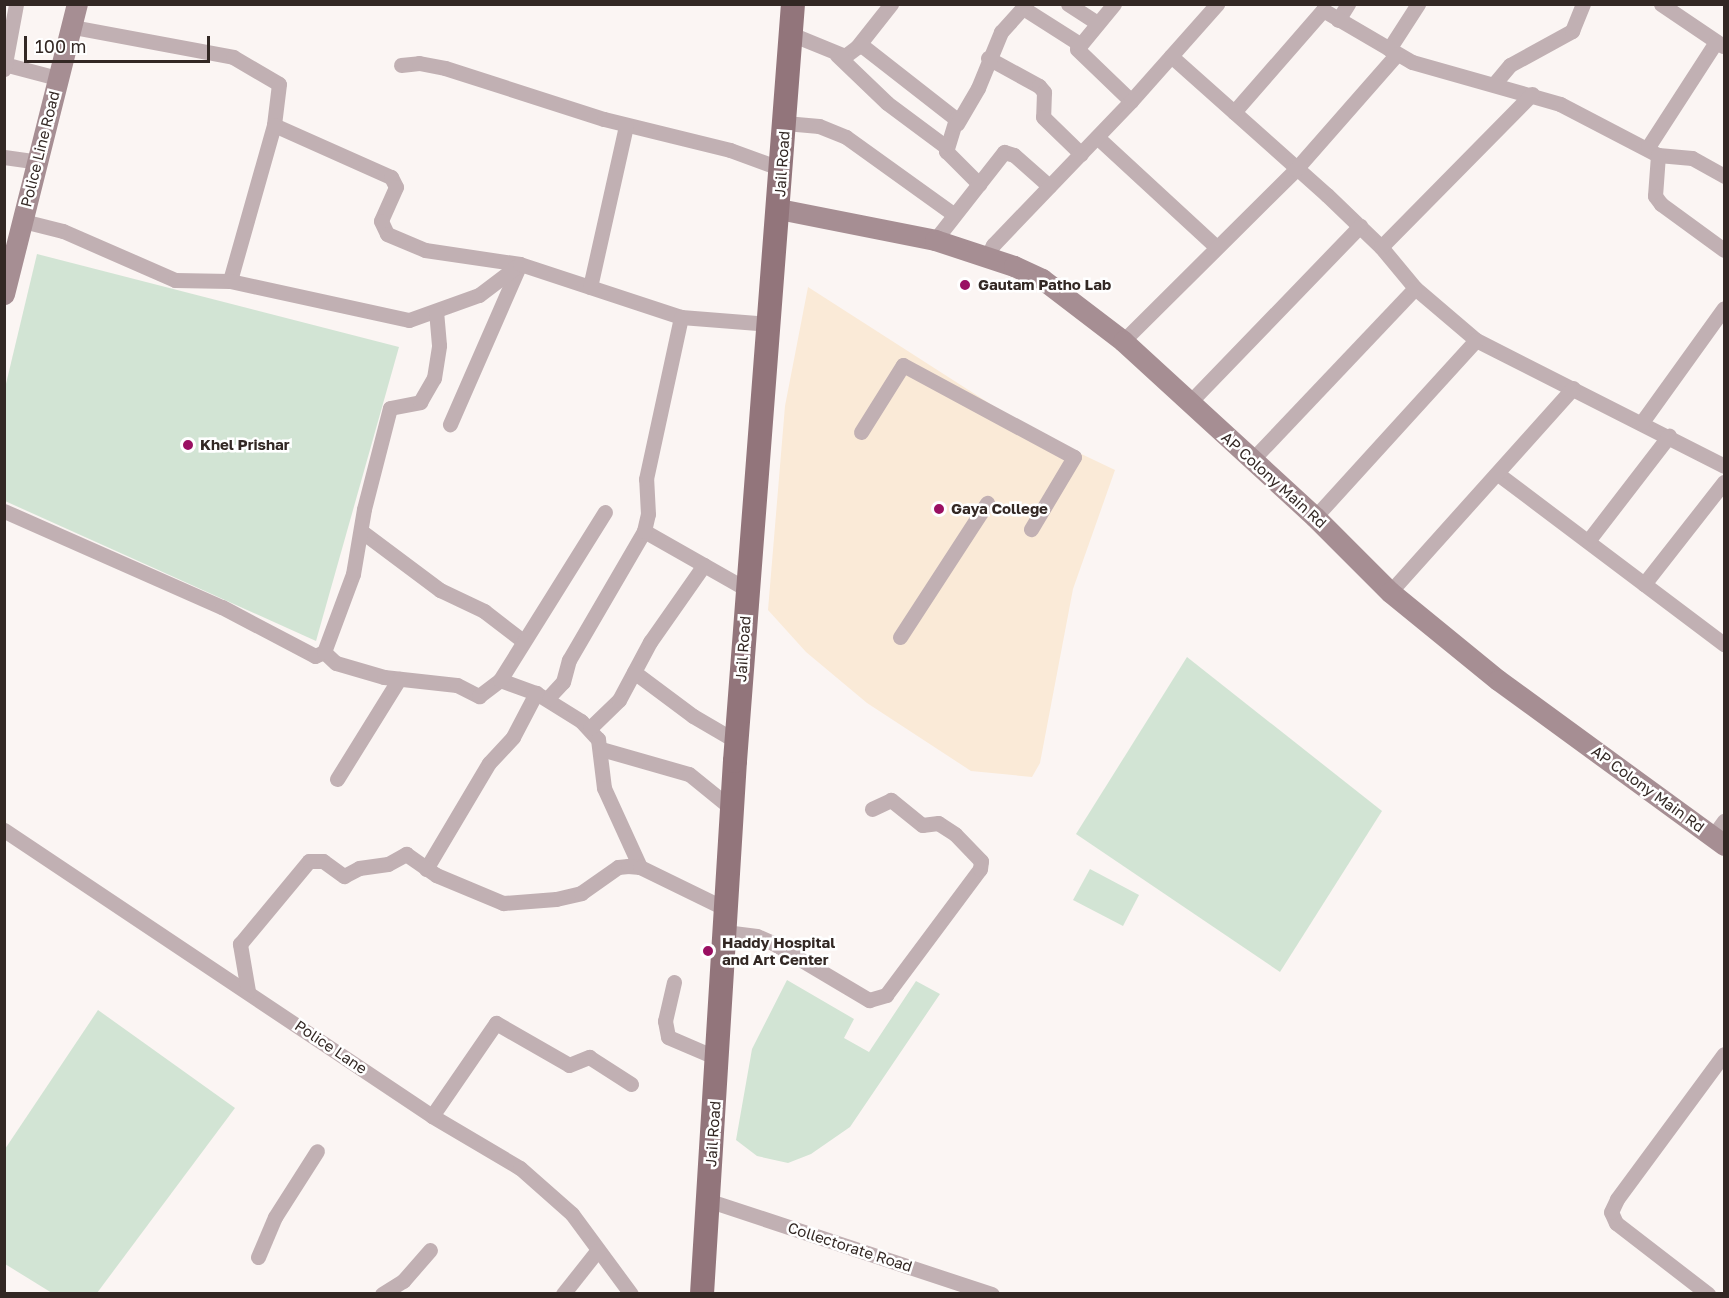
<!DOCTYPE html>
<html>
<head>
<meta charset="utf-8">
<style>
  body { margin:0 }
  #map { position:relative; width:1729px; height:1298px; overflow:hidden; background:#fbf5f3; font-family:"Golos Text",sans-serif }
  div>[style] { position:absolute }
  .education>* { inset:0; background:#faead7 }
  .green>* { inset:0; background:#d2e4d4 }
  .street>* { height:15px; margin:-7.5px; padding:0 7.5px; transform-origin:7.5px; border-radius:7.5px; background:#c1b0b3 }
  .secondary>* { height:21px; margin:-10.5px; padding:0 10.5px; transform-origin:10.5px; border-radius:10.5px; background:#a68e93 }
  .primary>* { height:24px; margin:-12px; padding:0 12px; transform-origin:12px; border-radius:12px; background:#92757b }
  .dots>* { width:16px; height:16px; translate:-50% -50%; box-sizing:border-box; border:3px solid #fff; border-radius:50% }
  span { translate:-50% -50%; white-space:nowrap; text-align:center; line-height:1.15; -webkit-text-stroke:5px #fff; paint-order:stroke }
  .street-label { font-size:15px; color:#332824 }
  .poi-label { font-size:15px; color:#332824; font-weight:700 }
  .left { translate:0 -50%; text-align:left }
  .frame { position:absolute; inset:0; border:6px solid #332824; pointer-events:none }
  .scale { position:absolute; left:24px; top:36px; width:186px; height:27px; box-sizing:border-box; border:3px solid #332824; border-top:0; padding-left:8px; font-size:18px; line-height:21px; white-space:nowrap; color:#332824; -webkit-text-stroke:4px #fff; paint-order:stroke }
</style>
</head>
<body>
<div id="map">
  <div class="education">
    <div style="clip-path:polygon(808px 287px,1031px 430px,1115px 470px,1073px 589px,1040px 763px,1032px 777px,971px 771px,867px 703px,806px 652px,768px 610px,785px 406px)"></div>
  </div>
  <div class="green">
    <div style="clip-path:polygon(37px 254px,399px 347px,316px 641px,5px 501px,5px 388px)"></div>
    <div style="clip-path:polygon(1187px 657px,1382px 811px,1280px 972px,1076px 834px)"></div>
    <div style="clip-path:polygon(1090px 869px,1139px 895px,1123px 926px,1073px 900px)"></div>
    <div style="clip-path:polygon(787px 980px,854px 1019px,844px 1038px,869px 1052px,916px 981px,940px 994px,850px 1127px,811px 1154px,788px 1163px,757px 1156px,736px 1140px,752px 1049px)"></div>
    <div style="clip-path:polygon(98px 1010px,235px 1108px,97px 1293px,52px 1293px,5px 1264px,5px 1149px)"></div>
  </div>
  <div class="street">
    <div style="left:1068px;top:4px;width:35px;rotate:33deg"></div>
    <div style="left:1114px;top:4px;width:58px;rotate:129.4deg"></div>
    <div style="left:1077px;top:49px;width:75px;rotate:43.9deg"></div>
    <div style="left:1661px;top:4px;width:75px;rotate:34.1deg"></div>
    <div style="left:1023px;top:8px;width:65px;rotate:32.5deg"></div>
    <div style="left:1338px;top:20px;width:19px;rotate:-58deg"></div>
    <div style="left:73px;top:27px;width:163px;rotate:10.6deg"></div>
    <div style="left:233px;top:57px;width:53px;rotate:30.4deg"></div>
    <div style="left:279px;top:84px;width:41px;rotate:97deg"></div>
    <div style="left:274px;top:125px;width:162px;rotate:105.8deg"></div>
    <div style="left:791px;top:34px;width:58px;rotate:22.2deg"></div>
    <div style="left:845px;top:56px;width:15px;rotate:-37deg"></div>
    <div style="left:857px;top:47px;width:55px;rotate:-51.7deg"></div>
    <div style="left:860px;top:44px;width:122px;rotate:38deg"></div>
    <div style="left:956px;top:119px;width:34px;rotate:107deg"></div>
    <div style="left:946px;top:151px;width:47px;rotate:45deg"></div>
    <div style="left:1389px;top:49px;width:54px;rotate:-57.2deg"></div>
    <div style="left:837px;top:55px;width:69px;rotate:43.8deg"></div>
    <div style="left:887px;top:103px;width:72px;rotate:36.6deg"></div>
    <div style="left:1171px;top:56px;width:209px;rotate:41.7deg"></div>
    <div style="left:1327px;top:195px;width:75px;rotate:43.9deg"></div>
    <div style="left:1381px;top:247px;width:53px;rotate:50.3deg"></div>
    <div style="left:1415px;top:288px;width:80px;rotate:40.4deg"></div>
    <div style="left:1476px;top:340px;width:278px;rotate:26.9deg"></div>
    <div style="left:988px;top:58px;width:58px;rotate:28.8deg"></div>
    <div style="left:1039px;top:86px;width:8px;rotate:50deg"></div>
    <div style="left:1044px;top:92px;width:25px;rotate:92deg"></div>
    <div style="left:1043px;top:117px;width:53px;rotate:44.2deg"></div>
    <div style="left:4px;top:64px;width:55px;rotate:14.8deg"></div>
    <div style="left:401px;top:65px;width:18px;rotate:-6deg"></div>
    <div style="left:419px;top:63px;width:26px;rotate:11deg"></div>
    <div style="left:445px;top:68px;width:167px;rotate:17.8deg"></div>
    <div style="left:604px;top:119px;width:130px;rotate:13.8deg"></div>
    <div style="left:730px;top:150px;width:55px;rotate:20.1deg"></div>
    <div style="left:4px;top:69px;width:66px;rotate:-79.5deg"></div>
    <div style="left:1494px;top:84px;width:25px;rotate:-50deg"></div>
    <div style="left:1510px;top:65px;width:71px;rotate:-28.7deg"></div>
    <div style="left:1572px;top:31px;width:29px;rotate:-68deg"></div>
    <div style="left:1234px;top:112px;width:135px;rotate:-48.9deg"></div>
    <div style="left:1323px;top:10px;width:103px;rotate:30.3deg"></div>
    <div style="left:1412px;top:62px;width:154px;rotate:15.8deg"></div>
    <div style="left:1560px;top:104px;width:110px;rotate:27.5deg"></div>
    <div style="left:1658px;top:155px;width:34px;rotate:5deg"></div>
    <div style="left:1692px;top:158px;width:37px;rotate:29deg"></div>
    <div style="left:785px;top:123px;width:34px;rotate:5deg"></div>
    <div style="left:819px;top:126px;width:29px;rotate:22deg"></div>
    <div style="left:846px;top:137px;width:132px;rotate:35.7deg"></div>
    <div style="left:957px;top:124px;width:42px;rotate:-59.7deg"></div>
    <div style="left:978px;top:88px;width:61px;rotate:-67.7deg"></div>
    <div style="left:1001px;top:32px;width:38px;rotate:-48deg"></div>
    <div style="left:274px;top:125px;width:128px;rotate:24deg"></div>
    <div style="left:391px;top:177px;width:11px;rotate:63deg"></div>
    <div style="left:396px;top:187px;width:37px;rotate:114deg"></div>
    <div style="left:381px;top:221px;width:14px;rotate:65deg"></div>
    <div style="left:387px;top:234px;width:41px;rotate:22.8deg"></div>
    <div style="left:425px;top:250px;width:96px;rotate:8.4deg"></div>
    <div style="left:520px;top:264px;width:175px;rotate:113.6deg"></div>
    <div style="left:1097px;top:137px;width:162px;rotate:42.7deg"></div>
    <div style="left:1648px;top:147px;width:125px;rotate:-57.1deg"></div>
    <div style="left:1658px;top:155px;width:41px;rotate:94.2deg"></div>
    <div style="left:1655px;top:196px;width:10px;rotate:53deg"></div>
    <div style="left:1661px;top:204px;width:78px;rotate:36.1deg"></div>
    <div style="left:4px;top:157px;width:34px;rotate:8deg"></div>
    <div style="left:23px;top:221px;width:41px;rotate:14deg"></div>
    <div style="left:63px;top:231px;width:122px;rotate:23.6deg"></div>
    <div style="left:175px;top:280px;width:55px;rotate:1deg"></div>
    <div style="left:230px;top:281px;width:183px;rotate:12.3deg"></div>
    <div style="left:409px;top:320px;width:74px;rotate:-19.7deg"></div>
    <div style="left:479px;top:295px;width:51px;rotate:-37.1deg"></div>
    <div style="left:520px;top:264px;width:169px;rotate:18.2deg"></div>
    <div style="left:681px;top:317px;width:89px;rotate:4.5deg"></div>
    <div style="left:935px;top:240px;width:112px;rotate:-51.9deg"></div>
    <div style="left:1004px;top:152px;width:10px;rotate:17deg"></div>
    <div style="left:1014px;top:155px;width:47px;rotate:41.5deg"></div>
    <div style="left:1381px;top:247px;width:215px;rotate:-45.4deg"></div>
    <div style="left:987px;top:256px;width:13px;rotate:-61deg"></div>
    <div style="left:993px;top:245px;width:199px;rotate:-46.2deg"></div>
    <div style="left:1131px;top:101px;width:130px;rotate:-48.4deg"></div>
    <div style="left:590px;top:287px;width:165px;rotate:-77.4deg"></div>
    <div style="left:1123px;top:341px;width:244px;rotate:-44.8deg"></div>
    <div style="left:1296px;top:169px;width:153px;rotate:-48.7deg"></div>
    <div style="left:1190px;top:402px;width:245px;rotate:-46deg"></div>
    <div style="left:1642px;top:422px;width:140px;rotate:-54.3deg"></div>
    <div style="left:861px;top:432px;width:79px;rotate:-57.9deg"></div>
    <div style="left:903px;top:365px;width:194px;rotate:28.3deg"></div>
    <div style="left:1074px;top:457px;width:84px;rotate:120.8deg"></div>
    <div style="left:1251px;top:461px;width:238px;rotate:-46.5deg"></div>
    <div style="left:1498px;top:474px;width:283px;rotate:37deg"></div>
    <div style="left:4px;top:511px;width:238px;rotate:23.8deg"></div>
    <div style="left:222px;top:607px;width:105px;rotate:27.8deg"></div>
    <div style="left:315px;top:656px;width:10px;rotate:-24deg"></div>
    <div style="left:324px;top:652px;width:16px;rotate:43deg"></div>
    <div style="left:336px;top:663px;width:50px;rotate:16.3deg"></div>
    <div style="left:384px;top:677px;width:73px;rotate:6.3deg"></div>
    <div style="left:457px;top:685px;width:25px;rotate:27deg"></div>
    <div style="left:479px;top:696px;width:26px;rotate:-37deg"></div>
    <div style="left:500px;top:680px;width:38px;rotate:20deg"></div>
    <div style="left:536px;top:693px;width:53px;rotate:31.9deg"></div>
    <div style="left:581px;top:721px;width:25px;rotate:47deg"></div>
    <div style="left:598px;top:739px;width:49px;rotate:83deg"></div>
    <div style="left:604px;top:788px;width:87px;rotate:65.5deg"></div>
    <div style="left:1315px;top:517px;width:239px;rotate:-47.7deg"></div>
    <div style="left:361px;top:531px;width:99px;rotate:36.8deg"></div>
    <div style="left:440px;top:590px;width:49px;rotate:25.5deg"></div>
    <div style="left:484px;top:611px;width:49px;rotate:37.6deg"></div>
    <div style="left:644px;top:531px;width:120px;rotate:29.6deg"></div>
    <div style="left:1588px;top:541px;width:133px;rotate:-52.4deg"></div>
    <div style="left:1644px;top:584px;width:130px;rotate:-51.9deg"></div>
    <div style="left:1390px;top:592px;width:274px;rotate:-48.1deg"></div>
    <div style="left:900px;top:637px;width:160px;rotate:-57deg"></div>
    <div style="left:324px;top:652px;width:83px;rotate:-69.6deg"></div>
    <div style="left:353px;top:574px;width:66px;rotate:-80.4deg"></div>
    <div style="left:364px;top:509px;width:104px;rotate:-75.6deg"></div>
    <div style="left:390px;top:408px;width:31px;rotate:-11deg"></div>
    <div style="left:420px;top:402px;width:28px;rotate:-60deg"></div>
    <div style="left:434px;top:378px;width:33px;rotate:-81deg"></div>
    <div style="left:439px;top:345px;width:33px;rotate:-95deg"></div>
    <div style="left:634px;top:672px;width:74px;rotate:36.7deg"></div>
    <div style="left:693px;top:716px;width:50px;rotate:30.2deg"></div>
    <div style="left:500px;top:680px;width:198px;rotate:-58deg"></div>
    <div style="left:547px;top:699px;width:23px;rotate:-47deg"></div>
    <div style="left:563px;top:682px;width:23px;rotate:-75deg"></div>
    <div style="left:569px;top:660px;width:149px;rotate:-59.8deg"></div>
    <div style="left:644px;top:531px;width:17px;rotate:-77deg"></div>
    <div style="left:648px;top:514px;width:35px;rotate:-93deg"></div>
    <div style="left:646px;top:479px;width:166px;rotate:-77.8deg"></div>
    <div style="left:590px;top:728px;width:40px;rotate:-44deg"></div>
    <div style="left:619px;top:700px;width:66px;rotate:-61.9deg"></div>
    <div style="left:650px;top:642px;width:94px;rotate:-55deg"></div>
    <div style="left:601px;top:749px;width:91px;rotate:15.9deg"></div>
    <div style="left:689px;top:774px;width:55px;rotate:39.1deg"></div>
    <div style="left:337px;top:779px;width:118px;rotate:-58.2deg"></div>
    <div style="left:4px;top:830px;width:515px;rotate:33.75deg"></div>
    <div style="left:432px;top:1116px;width:102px;rotate:30.6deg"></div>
    <div style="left:520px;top:1168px;width:69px;rotate:41.5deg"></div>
    <div style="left:572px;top:1214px;width:99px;rotate:53.6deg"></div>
    <div style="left:1713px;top:836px;width:19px;rotate:-54deg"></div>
    <div style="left:426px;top:869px;width:123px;rotate:-59.3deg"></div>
    <div style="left:489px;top:763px;width:35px;rotate:-47deg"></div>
    <div style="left:513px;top:737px;width:50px;rotate:-62.4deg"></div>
    <div style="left:725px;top:932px;width:32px;rotate:7deg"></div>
    <div style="left:757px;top:936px;width:17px;rotate:24deg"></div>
    <div style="left:773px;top:943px;width:112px;rotate:30.7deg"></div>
    <div style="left:869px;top:1000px;width:18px;rotate:-16deg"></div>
    <div style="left:886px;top:995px;width:157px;rotate:-53.3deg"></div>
    <div style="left:980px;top:869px;width:8px;rotate:-83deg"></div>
    <div style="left:981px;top:861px;width:37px;rotate:-134deg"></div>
    <div style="left:955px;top:834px;width:20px;rotate:-147deg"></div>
    <div style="left:938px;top:823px;width:16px;rotate:173deg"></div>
    <div style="left:922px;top:825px;width:40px;rotate:-141deg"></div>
    <div style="left:891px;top:800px;width:21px;rotate:155deg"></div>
    <div style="left:674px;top:982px;width:40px;rotate:103deg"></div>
    <div style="left:665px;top:1021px;width:16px;rotate:79deg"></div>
    <div style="left:668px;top:1037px;width:53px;rotate:23.2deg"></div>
    <div style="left:248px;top:991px;width:48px;rotate:-99.7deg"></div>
    <div style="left:240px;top:944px;width:108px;rotate:-50.3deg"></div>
    <div style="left:309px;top:861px;width:14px"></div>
    <div style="left:323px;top:861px;width:26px;rotate:36deg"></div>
    <div style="left:344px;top:876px;width:17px;rotate:-28deg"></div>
    <div style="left:359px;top:868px;width:29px;rotate:-8deg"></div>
    <div style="left:388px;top:864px;width:21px;rotate:-29deg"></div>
    <div style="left:406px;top:854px;width:37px;rotate:35deg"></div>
    <div style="left:436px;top:875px;width:73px;rotate:22.7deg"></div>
    <div style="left:503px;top:903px;width:53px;rotate:-4.3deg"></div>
    <div style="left:556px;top:899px;width:26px;rotate:-13deg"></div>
    <div style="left:581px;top:893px;width:45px;rotate:-35.1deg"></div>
    <div style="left:618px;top:867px;width:10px;rotate:-6deg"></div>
    <div style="left:628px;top:866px;width:12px;rotate:5deg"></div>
    <div style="left:640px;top:867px;width:98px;rotate:26deg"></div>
    <div style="left:432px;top:1116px;width:113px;rotate:-55.5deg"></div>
    <div style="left:496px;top:1023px;width:84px;rotate:29.9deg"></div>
    <div style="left:569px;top:1065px;width:22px;rotate:-22deg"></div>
    <div style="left:589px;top:1057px;width:50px;rotate:32.7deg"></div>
    <div style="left:707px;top:1200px;width:300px;rotate:18.3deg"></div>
    <div style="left:258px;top:1257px;width:43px;rotate:-67deg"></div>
    <div style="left:275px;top:1217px;width:78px;rotate:-57.5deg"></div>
    <div style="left:382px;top:1294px;width:25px;rotate:-32deg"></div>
    <div style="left:403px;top:1281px;width:41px;rotate:-48.9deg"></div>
    <div style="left:563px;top:1294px;width:55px;rotate:-51.7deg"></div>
    <div style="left:1708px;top:1294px;width:116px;rotate:-142.3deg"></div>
    <div style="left:1616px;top:1223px;width:12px;rotate:-114deg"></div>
    <div style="left:1611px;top:1212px;width:14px;rotate:-65deg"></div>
    <div style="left:1617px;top:1199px;width:180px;rotate:-53.6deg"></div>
  </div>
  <div class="secondary">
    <div style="left:779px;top:209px;width:159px;rotate:11.2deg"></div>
    <div style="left:935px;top:240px;width:83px;rotate:18.2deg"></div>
    <div style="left:1014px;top:266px;width:31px;rotate:25deg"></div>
    <div style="left:1042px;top:279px;width:102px;rotate:37.4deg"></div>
    <div style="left:1123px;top:341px;width:260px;rotate:42.5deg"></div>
    <div style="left:1315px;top:517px;width:106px;rotate:45deg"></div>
    <div style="left:1390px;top:592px;width:139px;rotate:39.2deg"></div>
    <div style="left:1498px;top:680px;width:280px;rotate:36.1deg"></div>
    <div style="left:4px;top:294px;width:299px;rotate:-75.9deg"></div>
  </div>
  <div class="primary">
    <div style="left:702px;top:1294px;width:534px;rotate:-86.46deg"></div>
    <div style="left:735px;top:761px;width:759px;rotate:-85.62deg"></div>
  </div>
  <div class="dots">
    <div style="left:965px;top:285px;background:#9a1062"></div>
    <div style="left:188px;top:445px;background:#9a1062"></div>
    <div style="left:939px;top:509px;background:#9a1062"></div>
    <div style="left:708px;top:951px;background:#9a1062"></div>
  </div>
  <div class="street-label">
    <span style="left:40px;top:149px;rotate:-76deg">Police Line Road</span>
    <span style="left:782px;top:164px;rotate:-86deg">Jail Road</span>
    <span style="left:1274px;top:480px;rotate:42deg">AP Colony Main Rd</span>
    <span style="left:743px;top:649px;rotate:-86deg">Jail Road</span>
    <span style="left:1648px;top:789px;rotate:36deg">AP Colony Main Rd</span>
    <span style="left:331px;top:1047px;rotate:34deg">Police Lane</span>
    <span style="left:713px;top:1134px;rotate:-86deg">Jail Road</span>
    <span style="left:850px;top:1247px;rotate:18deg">Collectorate Road</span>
  </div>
  <div class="poi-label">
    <span class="left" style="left:978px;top:285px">Gautam Patho Lab</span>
    <span class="left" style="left:200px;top:445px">Khel Prishar</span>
    <span class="left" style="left:951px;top:509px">Gaya College</span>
    <span class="left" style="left:722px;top:951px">Haddy Hospital<br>and Art Center</span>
  </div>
  <div class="frame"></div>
  <div class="scale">100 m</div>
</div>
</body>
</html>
